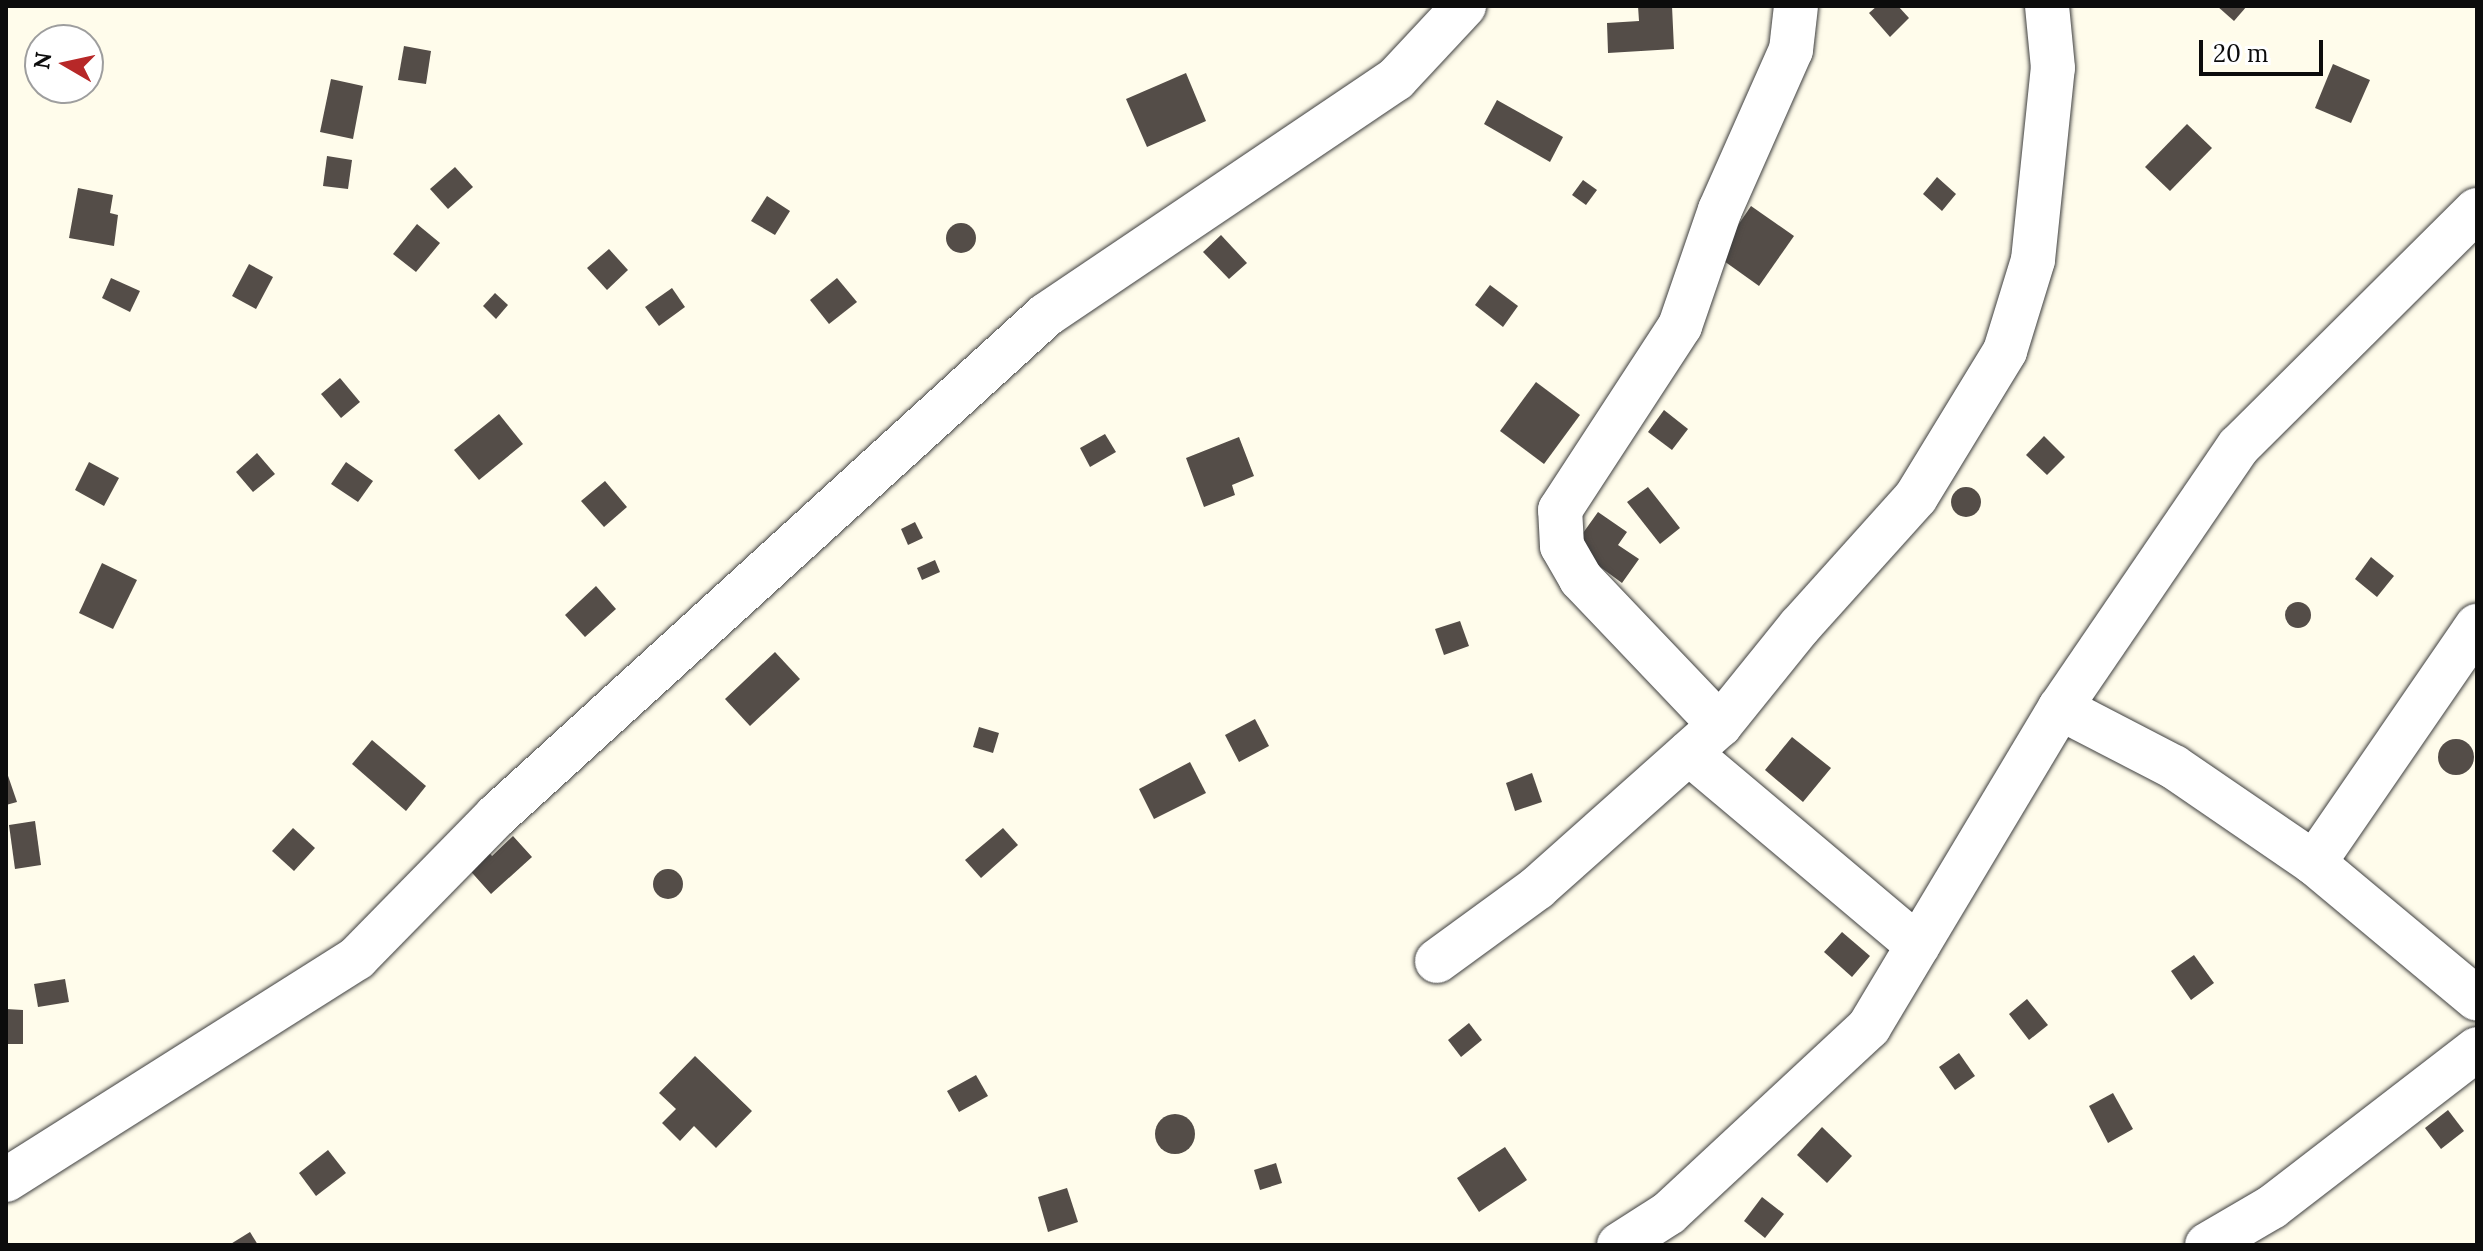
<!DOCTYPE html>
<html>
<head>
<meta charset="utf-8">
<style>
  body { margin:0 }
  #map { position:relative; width:2483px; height:1251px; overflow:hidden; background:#fffceb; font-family:Lora,serif }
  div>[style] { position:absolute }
  .building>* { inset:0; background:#544d48 }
  .round { border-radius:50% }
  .roads { filter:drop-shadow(0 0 2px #3f3f3f) drop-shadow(0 0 2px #3f3f3f) }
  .minor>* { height:44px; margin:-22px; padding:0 22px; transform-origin:22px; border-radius:22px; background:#fff }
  span { translate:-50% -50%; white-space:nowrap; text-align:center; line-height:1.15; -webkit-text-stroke:8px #fff; paint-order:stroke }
  .frame { position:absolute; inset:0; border:8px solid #0c0c0c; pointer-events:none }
  .north { position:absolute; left:24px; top:24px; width:80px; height:80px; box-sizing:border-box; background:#fff; border:2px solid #9e9e9e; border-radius:50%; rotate:279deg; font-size:22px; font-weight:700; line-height:32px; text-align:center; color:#0c0c0c }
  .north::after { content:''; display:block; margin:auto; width:28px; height:36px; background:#b72828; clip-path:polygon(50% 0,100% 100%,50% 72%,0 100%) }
  .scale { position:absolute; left:2199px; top:40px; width:124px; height:36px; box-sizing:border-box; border:4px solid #0c0c0c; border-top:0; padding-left:10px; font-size:24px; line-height:28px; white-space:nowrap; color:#0c0c0c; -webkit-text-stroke:6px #fff; paint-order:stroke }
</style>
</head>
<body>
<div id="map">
  <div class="building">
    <div style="clip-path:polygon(1638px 6px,1672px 6px,1674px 49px,1608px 53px,1607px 23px,1639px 21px)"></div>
    <div style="clip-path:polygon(1877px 6px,1898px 6px,1909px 18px,1890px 37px,1869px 13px)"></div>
    <div style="clip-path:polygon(2217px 6px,2247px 6px,2234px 21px)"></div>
    <div style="clip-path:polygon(404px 46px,431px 51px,426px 84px,398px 80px)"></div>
    <div style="clip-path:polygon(2333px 64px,2370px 80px,2351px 123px,2315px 108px)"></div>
    <div style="clip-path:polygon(1186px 73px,1206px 121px,1147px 147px,1126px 99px)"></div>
    <div style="clip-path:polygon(331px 79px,363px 86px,353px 139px,320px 132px)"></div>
    <div style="clip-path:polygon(1497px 100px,1563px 137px,1550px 162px,1484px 124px)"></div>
    <div style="clip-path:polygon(2187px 124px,2212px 148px,2170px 191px,2145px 167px)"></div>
    <div style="clip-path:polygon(327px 156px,352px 160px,348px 189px,323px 186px)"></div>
    <div style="clip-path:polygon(455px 167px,473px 187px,448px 209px,430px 189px)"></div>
    <div style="clip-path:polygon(1937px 177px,1956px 194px,1942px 211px,1923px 194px)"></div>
    <div style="clip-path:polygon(1583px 180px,1597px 190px,1586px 205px,1572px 195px)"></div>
    <div style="clip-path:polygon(78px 188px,113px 195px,110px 213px,118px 215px,114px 246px,69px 238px)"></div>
    <div style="clip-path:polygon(767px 196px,790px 211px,775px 235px,751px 221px)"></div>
    <div style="clip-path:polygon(1751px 206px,1794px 236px,1759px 286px,1717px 256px)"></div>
    <div class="round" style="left:946px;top:223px;width:30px;height:30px"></div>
    <div style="clip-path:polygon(417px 224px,440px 243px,416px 272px,393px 254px)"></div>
    <div style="clip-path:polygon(1221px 235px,1247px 263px,1229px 279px,1203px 252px)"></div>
    <div style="clip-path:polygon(609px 249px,628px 270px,607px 290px,587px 268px)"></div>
    <div style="clip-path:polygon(249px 264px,273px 277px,256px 309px,232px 296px)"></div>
    <div style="clip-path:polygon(111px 278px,140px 291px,130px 312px,102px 298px)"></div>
    <div style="clip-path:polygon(837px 278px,857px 302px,829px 324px,810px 300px)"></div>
    <div style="clip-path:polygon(1490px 285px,1518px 306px,1503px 327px,1475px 305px)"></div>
    <div style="clip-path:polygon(672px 288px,685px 307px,659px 326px,645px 307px)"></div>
    <div style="clip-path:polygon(495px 293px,508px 305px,496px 319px,483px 306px)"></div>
    <div style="clip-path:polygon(340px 378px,360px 402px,341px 418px,321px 394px)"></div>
    <div style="clip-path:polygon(1536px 382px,1580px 415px,1544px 464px,1500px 431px)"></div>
    <div style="clip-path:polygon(1664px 410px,1688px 429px,1672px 450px,1648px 432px)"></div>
    <div style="clip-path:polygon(499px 414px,523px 444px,479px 480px,454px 450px)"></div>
    <div style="clip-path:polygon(1105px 434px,1116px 452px,1090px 467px,1080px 448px)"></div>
    <div style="clip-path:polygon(2044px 436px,2065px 457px,2047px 475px,2026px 455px)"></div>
    <div style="clip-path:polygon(1239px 437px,1254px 476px,1232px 485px,1235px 495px,1204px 507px,1186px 458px)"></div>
    <div style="clip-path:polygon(257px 453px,275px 474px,253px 492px,236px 472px)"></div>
    <div style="clip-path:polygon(89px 462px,119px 478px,104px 506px,75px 490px)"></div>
    <div style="clip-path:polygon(346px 462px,373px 481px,358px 502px,331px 484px)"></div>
    <div style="clip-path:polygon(605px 481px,627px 507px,604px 527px,581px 501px)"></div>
    <div style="clip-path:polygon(1648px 487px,1680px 528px,1660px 544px,1627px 502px)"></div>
    <div class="round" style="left:1951px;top:487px;width:30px;height:30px"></div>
    <div style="clip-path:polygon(1598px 512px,1627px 532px,1618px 545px,1639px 559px,1622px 583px,1573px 547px)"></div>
    <div style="clip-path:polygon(915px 522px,923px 538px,908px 545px,901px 529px)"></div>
    <div style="clip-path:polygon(2371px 557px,2394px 576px,2377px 597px,2355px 579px)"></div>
    <div style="clip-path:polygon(935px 560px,940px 572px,922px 580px,917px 568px)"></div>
    <div style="clip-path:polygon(102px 563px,137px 580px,113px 629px,79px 613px)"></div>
    <div style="clip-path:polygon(596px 586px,616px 609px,585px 637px,565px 615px)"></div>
    <div class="round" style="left:2285px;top:602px;width:26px;height:26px"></div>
    <div style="clip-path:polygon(1460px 621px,1469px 646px,1444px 655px,1435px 629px)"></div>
    <div style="clip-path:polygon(775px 652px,800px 679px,750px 726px,725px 699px)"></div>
    <div style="clip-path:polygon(1255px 719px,1269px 746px,1239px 762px,1225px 735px)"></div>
    <div style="clip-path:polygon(979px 727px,999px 733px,993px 753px,973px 747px)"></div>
    <div style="clip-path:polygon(1792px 737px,1831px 768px,1803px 802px,1765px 770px)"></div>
    <div class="round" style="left:2438px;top:739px;width:36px;height:36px"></div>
    <div style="clip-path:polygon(372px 740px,426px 786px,406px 811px,352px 764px)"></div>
    <div style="clip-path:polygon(1190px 762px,1206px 793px,1154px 819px,1139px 789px)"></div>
    <div style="clip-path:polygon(6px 770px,17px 802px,6px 805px)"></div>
    <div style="clip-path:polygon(1532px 773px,1542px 802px,1515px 811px,1506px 783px)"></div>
    <div style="clip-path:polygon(35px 821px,41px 865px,15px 869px,9px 825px)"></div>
    <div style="clip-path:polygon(293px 828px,315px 848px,294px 871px,272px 851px)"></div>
    <div style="clip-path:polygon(1003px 828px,1018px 845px,981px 878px,965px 860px)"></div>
    <div style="clip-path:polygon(513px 836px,532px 857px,491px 894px,466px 866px,486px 849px,492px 856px)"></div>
    <div class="round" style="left:653px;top:869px;width:30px;height:30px"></div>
    <div style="clip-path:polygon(1842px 932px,1870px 956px,1852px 977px,1824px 952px)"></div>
    <div style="clip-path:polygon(2194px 955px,2214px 983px,2191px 1000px,2171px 971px)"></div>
    <div style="clip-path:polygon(65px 979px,69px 1002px,38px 1007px,34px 984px)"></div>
    <div style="clip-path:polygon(2027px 999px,2048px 1025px,2029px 1040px,2009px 1014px)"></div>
    <div style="clip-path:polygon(6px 1009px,23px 1010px,23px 1044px,6px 1044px)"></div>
    <div style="clip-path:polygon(1469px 1023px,1482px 1040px,1461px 1057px,1448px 1040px)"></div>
    <div style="clip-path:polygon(1959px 1053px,1975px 1076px,1955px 1090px,1939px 1067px)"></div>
    <div style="clip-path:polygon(695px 1056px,752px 1111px,716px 1148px,694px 1126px,680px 1141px,662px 1123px,676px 1109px,659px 1093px)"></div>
    <div style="clip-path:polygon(976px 1075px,988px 1096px,959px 1112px,947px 1091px)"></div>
    <div style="clip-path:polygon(2113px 1093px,2133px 1129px,2108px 1143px,2089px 1106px)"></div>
    <div style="clip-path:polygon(2448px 1110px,2464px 1131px,2441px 1149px,2425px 1128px)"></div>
    <div class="round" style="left:1155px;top:1114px;width:40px;height:40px"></div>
    <div style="clip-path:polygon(1822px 1127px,1852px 1156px,1827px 1183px,1797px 1155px)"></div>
    <div style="clip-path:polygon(1505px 1147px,1527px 1180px,1479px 1212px,1457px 1178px)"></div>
    <div style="clip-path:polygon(328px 1150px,346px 1173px,316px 1196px,299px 1173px)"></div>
    <div style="clip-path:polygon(1276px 1163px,1282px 1183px,1260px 1190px,1254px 1170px)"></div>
    <div style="clip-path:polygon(1067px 1188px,1078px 1222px,1048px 1232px,1038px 1197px)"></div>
    <div style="clip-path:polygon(1762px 1197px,1784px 1214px,1765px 1238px,1744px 1221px)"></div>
    <div style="clip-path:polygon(250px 1232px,258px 1245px,229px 1245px)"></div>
  </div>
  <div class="roads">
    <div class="minor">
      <div style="left:2060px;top:708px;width:317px;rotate:-55.7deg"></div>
      <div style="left:2239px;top:446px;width:335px;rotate:-44.8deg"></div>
      <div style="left:1720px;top:725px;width:202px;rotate:-133.6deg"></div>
      <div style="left:1581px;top:579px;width:38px;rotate:-120deg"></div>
      <div style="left:1562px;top:546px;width:36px;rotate:-93deg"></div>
      <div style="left:1560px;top:510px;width:220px;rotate:-56.9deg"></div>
      <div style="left:1680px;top:326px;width:123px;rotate:-71deg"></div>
      <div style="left:1720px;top:210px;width:175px;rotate:-66.1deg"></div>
      <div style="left:1791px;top:50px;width:44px;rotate:-83.5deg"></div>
      <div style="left:1689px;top:753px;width:299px;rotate:40.1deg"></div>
      <div style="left:2314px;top:863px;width:288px;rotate:-55.5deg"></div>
      <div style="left:1437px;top:961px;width:124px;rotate:-36.1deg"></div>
      <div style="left:1537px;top:888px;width:245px;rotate:-41.7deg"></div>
      <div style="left:1720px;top:725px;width:127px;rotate:-51.1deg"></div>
      <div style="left:1800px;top:626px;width:173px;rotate:-48deg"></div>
      <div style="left:1916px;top:497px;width:171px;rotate:-58.6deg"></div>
      <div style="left:2005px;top:351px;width:95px;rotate:-72.9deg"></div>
      <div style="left:2033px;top:260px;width:193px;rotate:-84.1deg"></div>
      <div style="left:2053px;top:68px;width:62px;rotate:-95.5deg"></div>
      <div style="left:6px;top:1180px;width:415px;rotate:-32.3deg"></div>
      <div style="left:357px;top:958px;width:199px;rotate:-45.6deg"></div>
      <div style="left:496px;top:816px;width:744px;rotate:-42.33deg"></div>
      <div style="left:1046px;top:315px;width:422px;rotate:-34deg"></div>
      <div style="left:1396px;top:79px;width:100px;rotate:-47deg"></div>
      <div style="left:1619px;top:1245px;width:59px;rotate:-32.6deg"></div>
      <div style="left:1669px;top:1213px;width:273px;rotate:-42.9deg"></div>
      <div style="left:1869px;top:1027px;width:372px;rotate:-59.1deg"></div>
      <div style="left:2060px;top:708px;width:128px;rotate:27.4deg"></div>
      <div style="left:2174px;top:767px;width:170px;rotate:34.4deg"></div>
      <div style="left:2314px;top:863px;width:212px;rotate:39.8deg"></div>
      <div style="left:2207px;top:1245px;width:75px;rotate:-30.3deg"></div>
      <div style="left:2272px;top:1207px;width:259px;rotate:-37.6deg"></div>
    </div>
  </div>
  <div class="frame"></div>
  <div class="north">N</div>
  <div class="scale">20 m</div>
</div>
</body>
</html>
